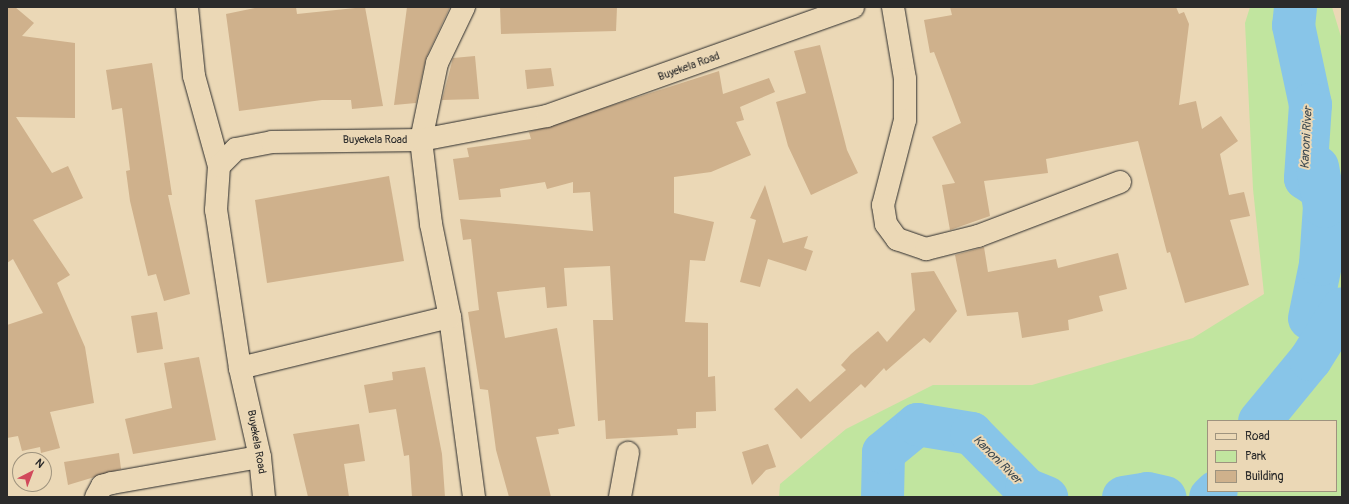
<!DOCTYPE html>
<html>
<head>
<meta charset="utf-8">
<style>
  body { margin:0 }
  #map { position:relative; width:1349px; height:504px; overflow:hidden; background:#ebd8b6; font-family:Pangolin,sans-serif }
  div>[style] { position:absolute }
  .green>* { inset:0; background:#c1e59f }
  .river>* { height:43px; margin:-21.5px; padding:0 21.5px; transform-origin:21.5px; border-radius:21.5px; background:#88c5e8 }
  .building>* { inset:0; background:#cfb18c }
  .roads { filter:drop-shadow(0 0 1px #2b2b2b) drop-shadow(0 0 1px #2b2b2b) }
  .minor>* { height:22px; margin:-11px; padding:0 11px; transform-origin:11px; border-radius:11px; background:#ebd8b6 }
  span { translate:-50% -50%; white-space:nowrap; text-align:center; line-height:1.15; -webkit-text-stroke:4px #ebd8b6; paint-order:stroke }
  .street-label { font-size:11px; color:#2b2b2b }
  .water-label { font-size:12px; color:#3e4a51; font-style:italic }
  .frame { position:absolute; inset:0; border:8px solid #2b2b2b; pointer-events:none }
  .legend { position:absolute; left:1207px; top:420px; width:130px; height:72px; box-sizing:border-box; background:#ebd8b6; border:1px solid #9e937e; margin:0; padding:5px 7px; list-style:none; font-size:12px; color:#2b2b2b }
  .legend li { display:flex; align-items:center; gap:8px; height:20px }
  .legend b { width:20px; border:1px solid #9e937e }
  .north { position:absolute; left:12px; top:452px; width:40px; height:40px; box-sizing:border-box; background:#ebd8b6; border:1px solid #9e937e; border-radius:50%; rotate:42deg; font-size:11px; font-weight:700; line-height:16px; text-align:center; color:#2b2b2b }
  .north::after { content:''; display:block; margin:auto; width:14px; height:18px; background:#d1495b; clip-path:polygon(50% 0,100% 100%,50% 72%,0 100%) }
</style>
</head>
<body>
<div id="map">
  <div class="green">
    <div style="clip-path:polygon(evenodd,1250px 7px,1332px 7px,1342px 40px,1342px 497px,779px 497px,780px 484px,846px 429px,933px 385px,1032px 385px,1193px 338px,1264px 294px,1253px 189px,1245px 23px,1250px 7px,1208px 421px,1336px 421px,1336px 491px,1208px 491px,1208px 421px)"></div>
  </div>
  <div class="river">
    <div style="left:1295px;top:7px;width:18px;rotate:96deg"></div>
    <div style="left:1293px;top:25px;width:81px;rotate:77.9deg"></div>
    <div style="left:1310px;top:104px;width:74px;rotate:93.9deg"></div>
    <div style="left:1305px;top:178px;width:44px;rotate:33deg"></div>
    <div style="left:1309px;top:318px;width:55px;rotate:-78.5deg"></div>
    <div style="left:1320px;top:264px;width:58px;rotate:-86.1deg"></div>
    <div style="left:1324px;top:206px;width:40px;rotate:-100deg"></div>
    <div style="left:1259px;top:421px;width:80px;rotate:-50.6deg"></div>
    <div style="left:1310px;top:359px;width:60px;rotate:-57.9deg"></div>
    <div style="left:882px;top:497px;width:45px;rotate:-88.7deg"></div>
    <div style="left:883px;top:452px;width:44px;rotate:-39.5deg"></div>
    <div style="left:917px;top:424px;width:55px;rotate:9.5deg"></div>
    <div style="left:971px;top:433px;width:78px;rotate:45.5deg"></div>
    <div style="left:1026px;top:489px;width:22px;rotate:22deg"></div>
    <div style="left:1123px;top:497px;width:24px;rotate:-9deg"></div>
    <div style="left:1147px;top:493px;width:18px;rotate:13deg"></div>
    <div style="left:1210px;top:497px;width:8px;rotate:-45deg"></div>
  </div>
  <div class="building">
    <div style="clip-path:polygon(7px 7px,15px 7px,34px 23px,22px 36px,75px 43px,75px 118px,16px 117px,52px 173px,68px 166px,83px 198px,33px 220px,70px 275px,57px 283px,85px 347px,94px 403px,50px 412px,60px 448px,41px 453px,40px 447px,22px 451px,18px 436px,7px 438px,7px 325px,43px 313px,13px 259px,7px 263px)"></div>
    <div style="clip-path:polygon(260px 7px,296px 7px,297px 14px,365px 7px,383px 106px,352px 109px,351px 100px,322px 100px,239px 111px,226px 14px)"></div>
    <div style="clip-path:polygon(407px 7px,450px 7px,426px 58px,416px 103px,394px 105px)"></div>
    <div style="clip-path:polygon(500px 7px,617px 7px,616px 31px,501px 34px)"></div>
    <div style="clip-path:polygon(950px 7px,1176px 7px,1179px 14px,1184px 12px,1189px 24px,1179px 105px,1196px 101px,1202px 129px,1221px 116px,1238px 141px,1220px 154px,1229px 195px,1244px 192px,1250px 216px,1230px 220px,1249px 285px,1185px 303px,1170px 252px,1167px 253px,1138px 141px,1046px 159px,1048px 173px,984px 181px,990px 216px,950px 230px,942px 185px,955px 183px,932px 137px,961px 123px,934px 52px,930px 53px,924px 20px,952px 15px)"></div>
    <div style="clip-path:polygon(820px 45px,847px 150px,858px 173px,811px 195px,788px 146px,776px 102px,806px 93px,794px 51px)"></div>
    <div style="clip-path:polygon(475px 56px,479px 99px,442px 100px,453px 58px)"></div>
    <div style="clip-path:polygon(152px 63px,172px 195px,168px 195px,190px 294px,164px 301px,156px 274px,148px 276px,130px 201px,126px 171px,130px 170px,122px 108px,112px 110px,106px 70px)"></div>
    <div style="clip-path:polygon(551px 68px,554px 86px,527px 89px,525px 70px)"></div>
    <div style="clip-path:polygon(719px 71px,723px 94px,769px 78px,775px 92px,740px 107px,744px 120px,736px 122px,751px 155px,711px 172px,674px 177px,674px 213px,714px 222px,705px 261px,690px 260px,685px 322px,708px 323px,708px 377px,715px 376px,716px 411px,696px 412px,696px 428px,677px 429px,678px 435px,606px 439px,605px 420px,598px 421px,593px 320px,613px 320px,610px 266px,564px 268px,567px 306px,547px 308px,545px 287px,497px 292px,505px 338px,557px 328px,575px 426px,558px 429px,559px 434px,536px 437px,551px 497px,509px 497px,496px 450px,488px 390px,480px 389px,468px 312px,479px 310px,471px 239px,463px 240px,460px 219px,593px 231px,590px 192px,573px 193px,573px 182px,547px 189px,545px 182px,500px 189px,501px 197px,459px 200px,453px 159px,469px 157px,467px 148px,531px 139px,529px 132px)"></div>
    <div style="clip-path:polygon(389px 176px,404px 261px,267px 283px,255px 200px)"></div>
    <div style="clip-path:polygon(765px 185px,783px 243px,808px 236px,804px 248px,813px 251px,806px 271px,768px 259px,760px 287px,740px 282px,756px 220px,750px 218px)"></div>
    <div style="clip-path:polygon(984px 247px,988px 272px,1056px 259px,1058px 268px,1118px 253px,1127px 289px,1099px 296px,1103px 311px,1068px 320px,1069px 330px,1022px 338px,1018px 312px,967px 316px,955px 255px)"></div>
    <div style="clip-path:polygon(934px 271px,957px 311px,930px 343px,924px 338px,886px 371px,884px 368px,865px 388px,861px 384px,801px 439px,774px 409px,797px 388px,810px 402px,846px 370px,841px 365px,851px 354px,878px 331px,887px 342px,915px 310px,911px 273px)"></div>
    <div style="clip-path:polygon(157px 312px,163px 349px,137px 353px,131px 316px)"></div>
    <div style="clip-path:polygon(199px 357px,216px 440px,133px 454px,125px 419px,172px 408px,164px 363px)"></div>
    <div style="clip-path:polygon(425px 367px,442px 454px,445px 497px,412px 497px,409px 455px,404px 456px,396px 409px,369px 413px,364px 385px,393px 380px,392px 372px)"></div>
    <div style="clip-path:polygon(359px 424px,365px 461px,344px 464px,349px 497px,308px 497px,293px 434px)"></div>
    <div style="clip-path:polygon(768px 444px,776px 467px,766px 470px,752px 485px,742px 452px)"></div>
    <div style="clip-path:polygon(119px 453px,121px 469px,68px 485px,64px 462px)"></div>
  </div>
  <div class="roads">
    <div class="minor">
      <div style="left:187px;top:7px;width:69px;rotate:84.2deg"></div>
      <div style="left:194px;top:76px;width:93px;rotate:74.5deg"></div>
      <div style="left:464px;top:7px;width:62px;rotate:115.7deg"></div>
      <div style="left:437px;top:63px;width:79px;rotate:101.7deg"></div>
      <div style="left:421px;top:140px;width:85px;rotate:83.2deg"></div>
      <div style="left:431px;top:224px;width:95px;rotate:78.5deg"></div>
      <div style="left:450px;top:317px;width:182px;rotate:82.4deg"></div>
      <div style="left:893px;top:7px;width:73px;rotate:80.5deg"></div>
      <div style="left:905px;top:79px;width:41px;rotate:90deg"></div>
      <div style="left:905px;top:120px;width:88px;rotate:104.5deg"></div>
      <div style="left:883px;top:205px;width:19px;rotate:81deg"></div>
      <div style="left:886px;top:224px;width:19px;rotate:54deg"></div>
      <div style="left:897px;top:239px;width:31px;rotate:19deg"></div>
      <div style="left:926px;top:249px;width:54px;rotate:-14deg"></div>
      <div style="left:978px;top:236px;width:152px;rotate:-20.8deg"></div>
      <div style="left:240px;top:368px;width:216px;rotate:-13.7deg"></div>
      <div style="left:96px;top:497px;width:13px;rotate:-61deg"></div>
      <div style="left:102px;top:486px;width:10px;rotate:-17deg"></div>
      <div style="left:112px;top:483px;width:150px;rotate:-10deg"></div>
      <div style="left:264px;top:497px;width:40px;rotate:-95.7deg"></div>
      <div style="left:260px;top:457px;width:91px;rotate:-102.7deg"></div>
      <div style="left:240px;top:368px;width:160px;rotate:-98.6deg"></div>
      <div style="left:216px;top:210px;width:44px;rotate:-86.1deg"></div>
      <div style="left:219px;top:166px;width:24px;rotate:-45deg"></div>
      <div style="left:236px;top:149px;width:37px;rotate:-11deg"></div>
      <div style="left:272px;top:142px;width:149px;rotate:-0.8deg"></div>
      <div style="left:421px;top:140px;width:128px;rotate:-10.8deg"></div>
      <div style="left:547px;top:116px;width:325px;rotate:-19.6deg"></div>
      <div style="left:620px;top:497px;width:45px;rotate:-79.7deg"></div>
    </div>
  </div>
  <div class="street-label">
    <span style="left:689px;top:67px;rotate:-20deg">Buyekela Road</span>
    <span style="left:375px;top:140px">Buyekela Road</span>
    <span style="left:256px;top:442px;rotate:80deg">Buyekela Road</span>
  </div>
  <div class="water-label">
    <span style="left:1307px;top:138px;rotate:-87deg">Kanoni River</span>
    <span style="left:997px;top:460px;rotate:45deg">Kanoni River</span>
  </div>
  <div class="frame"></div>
  <ul class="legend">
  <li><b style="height:5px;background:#ebd8b6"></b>Road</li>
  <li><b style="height:11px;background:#c1e59f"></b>Park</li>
  <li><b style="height:11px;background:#cfb18c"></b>Building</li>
  </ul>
  <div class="north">N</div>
</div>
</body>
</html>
